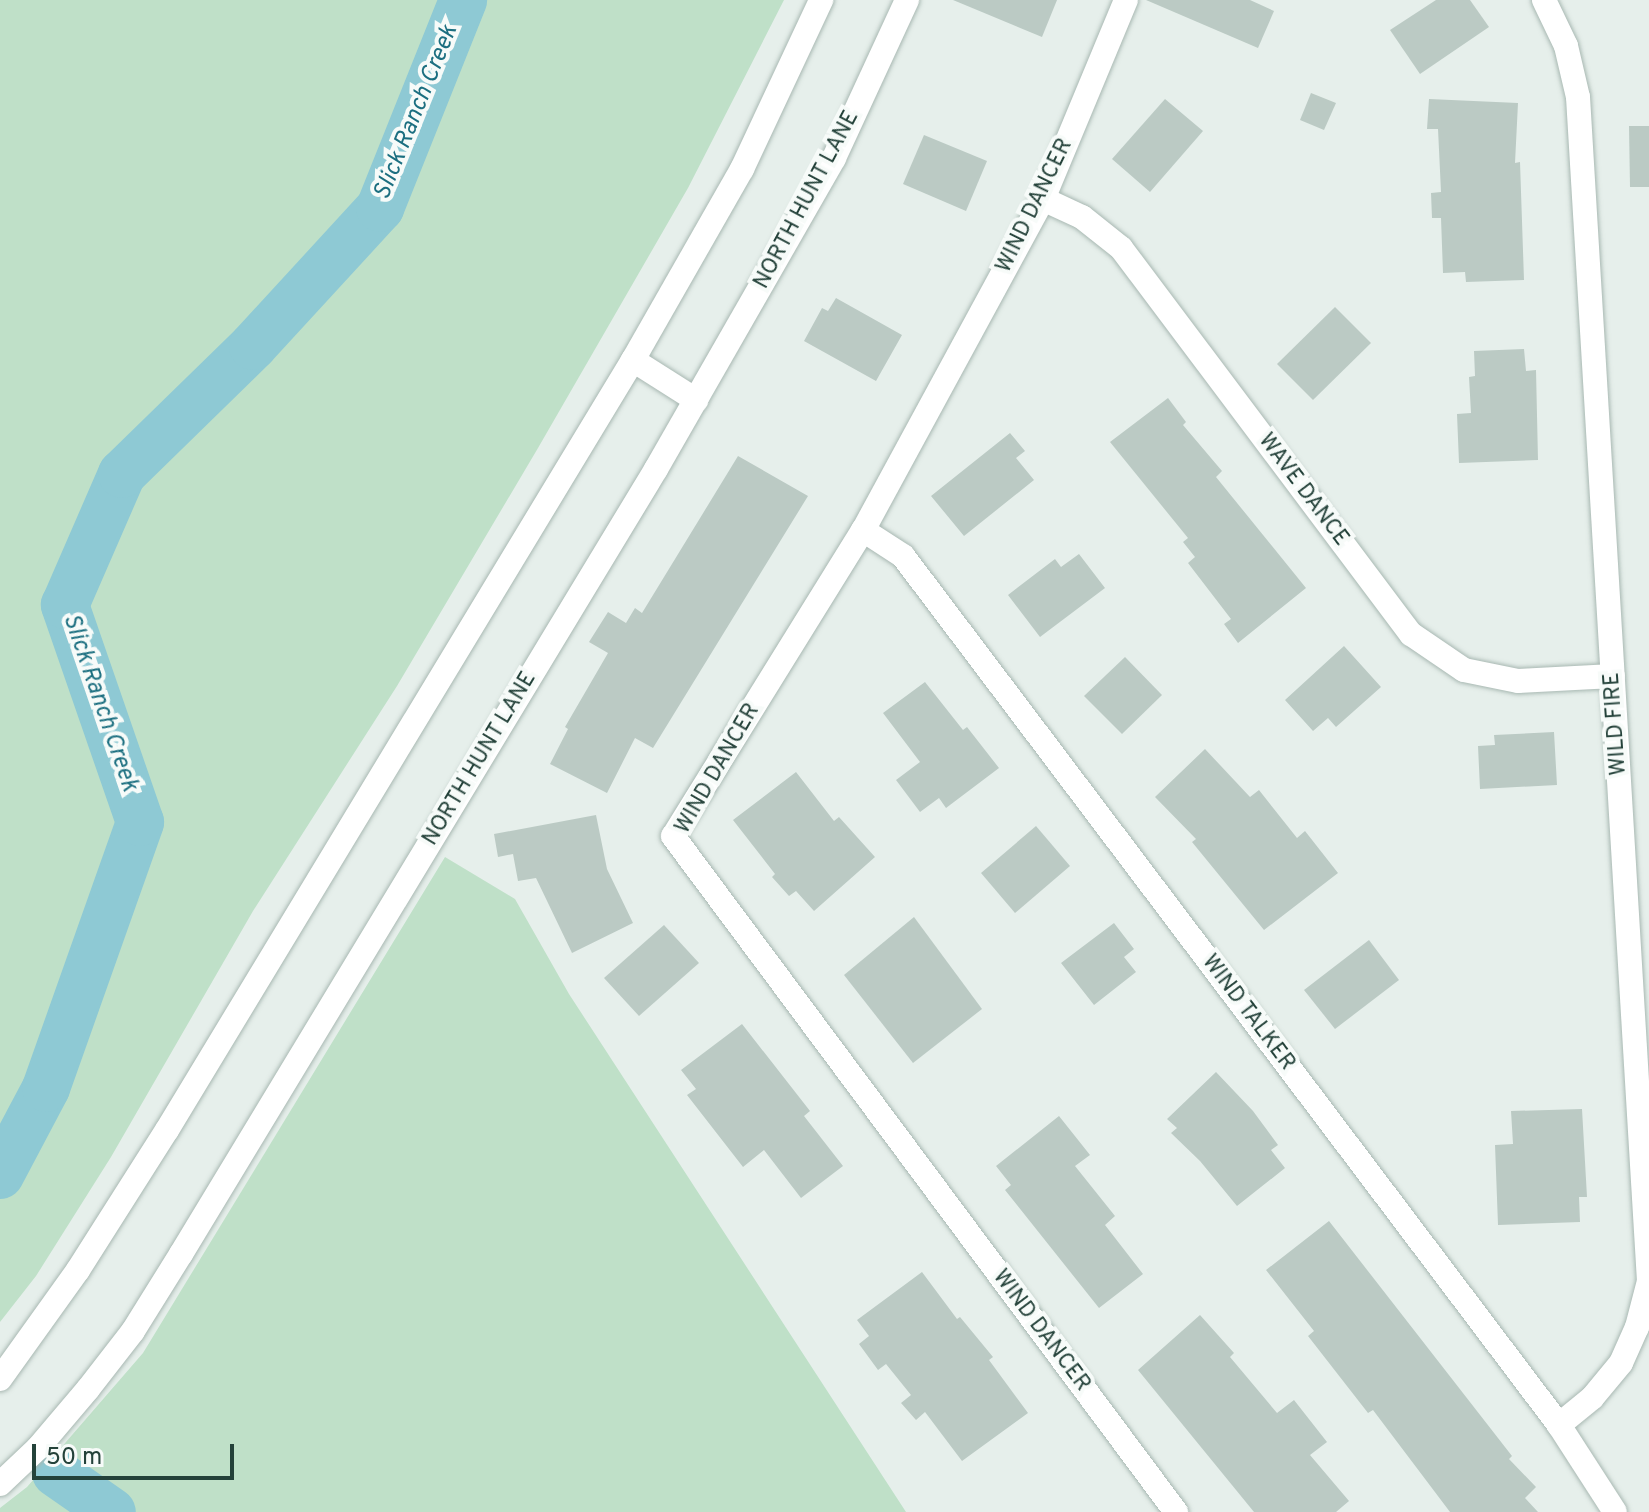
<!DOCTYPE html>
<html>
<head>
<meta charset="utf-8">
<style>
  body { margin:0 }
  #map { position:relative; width:1649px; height:1512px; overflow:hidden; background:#e6efeb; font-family:Overpass,sans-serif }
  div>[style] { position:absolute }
  .green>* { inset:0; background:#bfe0c8 }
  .river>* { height:48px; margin:-24px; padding:0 24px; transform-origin:24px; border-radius:24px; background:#8ec9d4 }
  .building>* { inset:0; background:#bbcac4 }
  .roads { filter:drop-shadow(0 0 2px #a8b8b2) drop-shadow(0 0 2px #a8b8b2) }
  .street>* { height:24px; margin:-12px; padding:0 12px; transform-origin:12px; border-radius:12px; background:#fff }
  .secondary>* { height:24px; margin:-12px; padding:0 12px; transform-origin:12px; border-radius:12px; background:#fff }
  span { translate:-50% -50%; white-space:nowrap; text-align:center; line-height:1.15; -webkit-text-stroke:8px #f7fbf9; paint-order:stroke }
  .street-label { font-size:22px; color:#24423a }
  .water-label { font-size:24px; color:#1c6f80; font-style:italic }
  .scale { position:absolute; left:32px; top:1444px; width:202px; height:36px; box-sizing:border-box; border:4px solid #24423a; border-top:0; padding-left:10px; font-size:24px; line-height:28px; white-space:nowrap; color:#24423a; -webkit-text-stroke:6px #f7fbf9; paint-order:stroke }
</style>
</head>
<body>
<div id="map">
  <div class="green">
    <div style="clip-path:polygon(0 0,784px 0,688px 188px,538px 448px,397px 686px,253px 911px,111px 1157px,36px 1276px,0 1322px)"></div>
    <div style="clip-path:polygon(445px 857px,515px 899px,569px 994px,906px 1512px,0 1512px,0 1508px,27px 1487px,143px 1353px)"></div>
  </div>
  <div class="river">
    <div style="left:0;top:1175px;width:98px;rotate:-62.1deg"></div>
    <div style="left:46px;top:1088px;width:282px;rotate:-70.5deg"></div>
    <div style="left:140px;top:822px;width:230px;rotate:-109.1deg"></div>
    <div style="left:65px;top:605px;width:143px;rotate:-66.5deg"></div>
    <div style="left:122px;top:474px;width:183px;rotate:-44.3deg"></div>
    <div style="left:253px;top:346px;width:188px;rotate:-47.4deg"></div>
    <div style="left:380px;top:208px;width:224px;rotate:-68.2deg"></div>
    <div style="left:56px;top:1473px;width:68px;rotate:34.9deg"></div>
  </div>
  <div class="building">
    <div style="clip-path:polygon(953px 0,1057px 0,1042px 37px)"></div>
    <div style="clip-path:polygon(1146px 0,1250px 0,1274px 11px,1258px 48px)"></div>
    <div style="clip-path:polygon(1436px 0,1470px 0,1489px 27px,1420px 74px,1390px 30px)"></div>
    <div style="clip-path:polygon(1311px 93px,1336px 103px,1324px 130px,1300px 120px)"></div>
    <div style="clip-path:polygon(1165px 99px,1203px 131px,1150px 192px,1112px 159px)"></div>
    <div style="clip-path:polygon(1429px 99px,1518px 103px,1515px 163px,1520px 162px,1524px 280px,1466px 282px,1465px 272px,1443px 273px,1441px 218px,1432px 218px,1431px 193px,1441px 192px,1438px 129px,1427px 129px)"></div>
    <div style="clip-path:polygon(1629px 126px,1649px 126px,1649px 187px,1630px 187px)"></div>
    <div style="clip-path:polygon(924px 135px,987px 161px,966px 211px,903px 184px)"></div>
    <div style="clip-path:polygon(836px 298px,902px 335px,876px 381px,804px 341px,822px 308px,828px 311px)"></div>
    <div style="clip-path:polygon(1335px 307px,1371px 343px,1313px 400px,1277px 364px)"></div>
    <div style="clip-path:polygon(1524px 349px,1526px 371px,1536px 370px,1538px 460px,1459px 463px,1457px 414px,1471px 413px,1469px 377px,1475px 376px,1474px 351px)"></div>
    <div style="clip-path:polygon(1168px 398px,1186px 422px,1183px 425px,1222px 471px,1216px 477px,1306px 588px,1238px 643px,1224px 624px,1231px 619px,1188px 563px,1195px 557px,1183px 542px,1188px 538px,1110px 442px)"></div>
    <div style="clip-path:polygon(1010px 433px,1025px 451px,1016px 458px,1034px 480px,964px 536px,931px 496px)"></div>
    <div style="clip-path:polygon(738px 456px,808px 496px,653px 748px,635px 738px,607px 793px,550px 764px,568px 729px,565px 727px,608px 653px,589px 642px,608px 612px,626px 623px,635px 608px,642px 613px)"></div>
    <div style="clip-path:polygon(1079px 554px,1105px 588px,1040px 637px,1008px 595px,1055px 559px,1061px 567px)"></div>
    <div style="clip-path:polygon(1344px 646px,1381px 687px,1336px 727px,1328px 718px,1313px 731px,1285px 700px)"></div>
    <div style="clip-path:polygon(1125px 657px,1162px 695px,1122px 734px,1084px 696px)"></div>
    <div style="clip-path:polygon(925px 682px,963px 730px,967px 727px,999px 768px,946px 808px,939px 798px,920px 812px,896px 780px,920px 762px,883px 713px)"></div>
    <div style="clip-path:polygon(1554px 732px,1557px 785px,1480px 789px,1478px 746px,1495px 745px,1494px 735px)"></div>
    <div style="clip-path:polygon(1205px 749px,1250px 797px,1259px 790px,1297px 838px,1305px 831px,1338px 873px,1264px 930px,1192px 842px,1196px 839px,1155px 797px)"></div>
    <div style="clip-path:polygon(796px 772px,834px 821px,839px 817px,875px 857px,814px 911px,796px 891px,789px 896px,772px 877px,775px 874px,733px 820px)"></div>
    <div style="clip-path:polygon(596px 815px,607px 869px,633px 923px,572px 953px,536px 878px,518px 881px,513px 854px,498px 857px,494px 834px)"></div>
    <div style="clip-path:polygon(1036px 826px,1070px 866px,1015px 913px,981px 873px)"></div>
    <div style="clip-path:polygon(914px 917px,982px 1009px,913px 1063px,844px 975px)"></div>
    <div style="clip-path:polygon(1114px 923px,1134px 949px,1124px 957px,1136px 972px,1094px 1005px,1061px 963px)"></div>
    <div style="clip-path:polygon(664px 925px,699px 963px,639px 1016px,604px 978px)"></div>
    <div style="clip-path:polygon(1369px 940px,1399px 980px,1335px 1029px,1304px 990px)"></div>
    <div style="clip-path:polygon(742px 1024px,810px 1111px,804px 1116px,843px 1166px,801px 1198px,764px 1150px,743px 1167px,687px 1095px,696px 1089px,681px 1070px)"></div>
    <div style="clip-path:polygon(1216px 1072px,1253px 1111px,1278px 1145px,1271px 1150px,1285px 1168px,1237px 1206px,1200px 1161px,1171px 1133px,1177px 1128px,1167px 1119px)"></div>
    <div style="clip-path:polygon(1582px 1109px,1587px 1197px,1579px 1197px,1580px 1222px,1498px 1225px,1495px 1145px,1513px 1144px,1511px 1111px)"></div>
    <div style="clip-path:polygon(1059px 1116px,1090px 1155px,1075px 1166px,1115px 1216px,1105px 1225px,1143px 1274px,1099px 1308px,1005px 1190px,1011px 1185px,996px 1166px)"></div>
    <div style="clip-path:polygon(1329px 1221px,1512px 1456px,1509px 1459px,1536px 1487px,1525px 1498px,1538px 1512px,1450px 1512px,1373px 1410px,1368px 1413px,1308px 1336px,1314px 1331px,1266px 1270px)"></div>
    <div style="clip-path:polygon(922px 1272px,957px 1319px,960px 1317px,993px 1357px,989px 1360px,1028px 1413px,962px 1461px,925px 1412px,916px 1420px,901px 1403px,911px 1395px,886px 1364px,878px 1370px,859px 1344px,869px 1336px,857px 1320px)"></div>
    <div style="clip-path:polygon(1200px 1315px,1234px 1353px,1230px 1357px,1277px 1413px,1294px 1400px,1327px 1442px,1310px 1455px,1349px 1501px,1336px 1512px,1254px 1512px,1138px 1370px)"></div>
  </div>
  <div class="roads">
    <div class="street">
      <div style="left:1126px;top:0;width:216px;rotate:112.6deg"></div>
      <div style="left:1043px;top:199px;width:377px;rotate:118.5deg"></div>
      <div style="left:863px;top:530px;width:360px;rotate:121.8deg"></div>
      <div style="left:673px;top:836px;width:843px;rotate:53.35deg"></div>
      <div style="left:1544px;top:0;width:51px;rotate:64.4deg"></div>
      <div style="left:1566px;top:46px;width:52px;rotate:76.8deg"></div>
      <div style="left:1578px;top:97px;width:1186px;rotate:86.57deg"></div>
      <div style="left:1649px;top:1281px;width:48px;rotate:104.6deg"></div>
      <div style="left:1637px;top:1327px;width:39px;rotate:114deg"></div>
      <div style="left:1621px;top:1363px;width:45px;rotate:129.6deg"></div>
      <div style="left:1592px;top:1398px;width:43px;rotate:140.7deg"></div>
      <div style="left:1043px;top:199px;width:43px;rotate:24.8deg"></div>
      <div style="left:1082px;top:217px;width:50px;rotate:38.5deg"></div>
      <div style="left:1121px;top:248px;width:483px;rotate:53.1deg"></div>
      <div style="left:1411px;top:634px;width:64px;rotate:34.2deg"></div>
      <div style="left:1464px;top:670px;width:55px;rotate:11.5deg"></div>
      <div style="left:1518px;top:681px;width:95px;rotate:-3deg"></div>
      <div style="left:863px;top:530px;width:48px;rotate:33deg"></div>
      <div style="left:903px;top:556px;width:1089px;rotate:52.95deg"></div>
      <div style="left:1559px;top:1425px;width:103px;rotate:57.2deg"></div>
    </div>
    <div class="secondary">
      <div style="left:633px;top:360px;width:75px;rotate:32.4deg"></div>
      <div style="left:0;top:1379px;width:134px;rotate:-54.4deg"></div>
      <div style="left:78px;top:1270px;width:166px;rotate:-57.6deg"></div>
      <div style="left:167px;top:1130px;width:900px;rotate:-58.82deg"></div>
      <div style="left:633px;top:360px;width:220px;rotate:-60.3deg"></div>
      <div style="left:742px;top:169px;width:187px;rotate:-64.9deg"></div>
      <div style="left:0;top:1484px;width:52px;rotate:-43.5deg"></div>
      <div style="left:38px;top:1448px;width:77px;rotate:-49.7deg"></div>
      <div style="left:88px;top:1389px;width:73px;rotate:-52.2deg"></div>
      <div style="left:133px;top:1331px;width:91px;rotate:-58.1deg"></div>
      <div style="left:181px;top:1254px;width:918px;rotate:-58.82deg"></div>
      <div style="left:656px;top:469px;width:358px;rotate:-60.2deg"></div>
      <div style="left:834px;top:158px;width:174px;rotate:-65.2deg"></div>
    </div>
  </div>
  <div class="street-label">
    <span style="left:807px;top:200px;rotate:-62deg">NORTH HUNT LANE</span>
    <span style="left:1035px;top:206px;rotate:-64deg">WIND DANCER</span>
    <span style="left:1303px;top:490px;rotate:53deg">WAVE DANCE</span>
    <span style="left:1616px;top:724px;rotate:-94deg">WILD FIRE</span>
    <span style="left:480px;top:759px;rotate:-59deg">NORTH HUNT LANE</span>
    <span style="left:718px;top:769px;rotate:-60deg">WIND DANCER</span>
    <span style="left:1248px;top:1013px;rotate:53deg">WIND TALKER</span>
    <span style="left:1041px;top:1331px;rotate:53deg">WIND DANCER</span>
  </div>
  <div class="water-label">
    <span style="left:417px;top:113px;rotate:-68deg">Slick Ranch Creek</span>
    <span style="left:99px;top:703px;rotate:71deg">Slick Ranch Creek</span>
  </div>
  <div class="scale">50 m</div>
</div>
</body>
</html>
